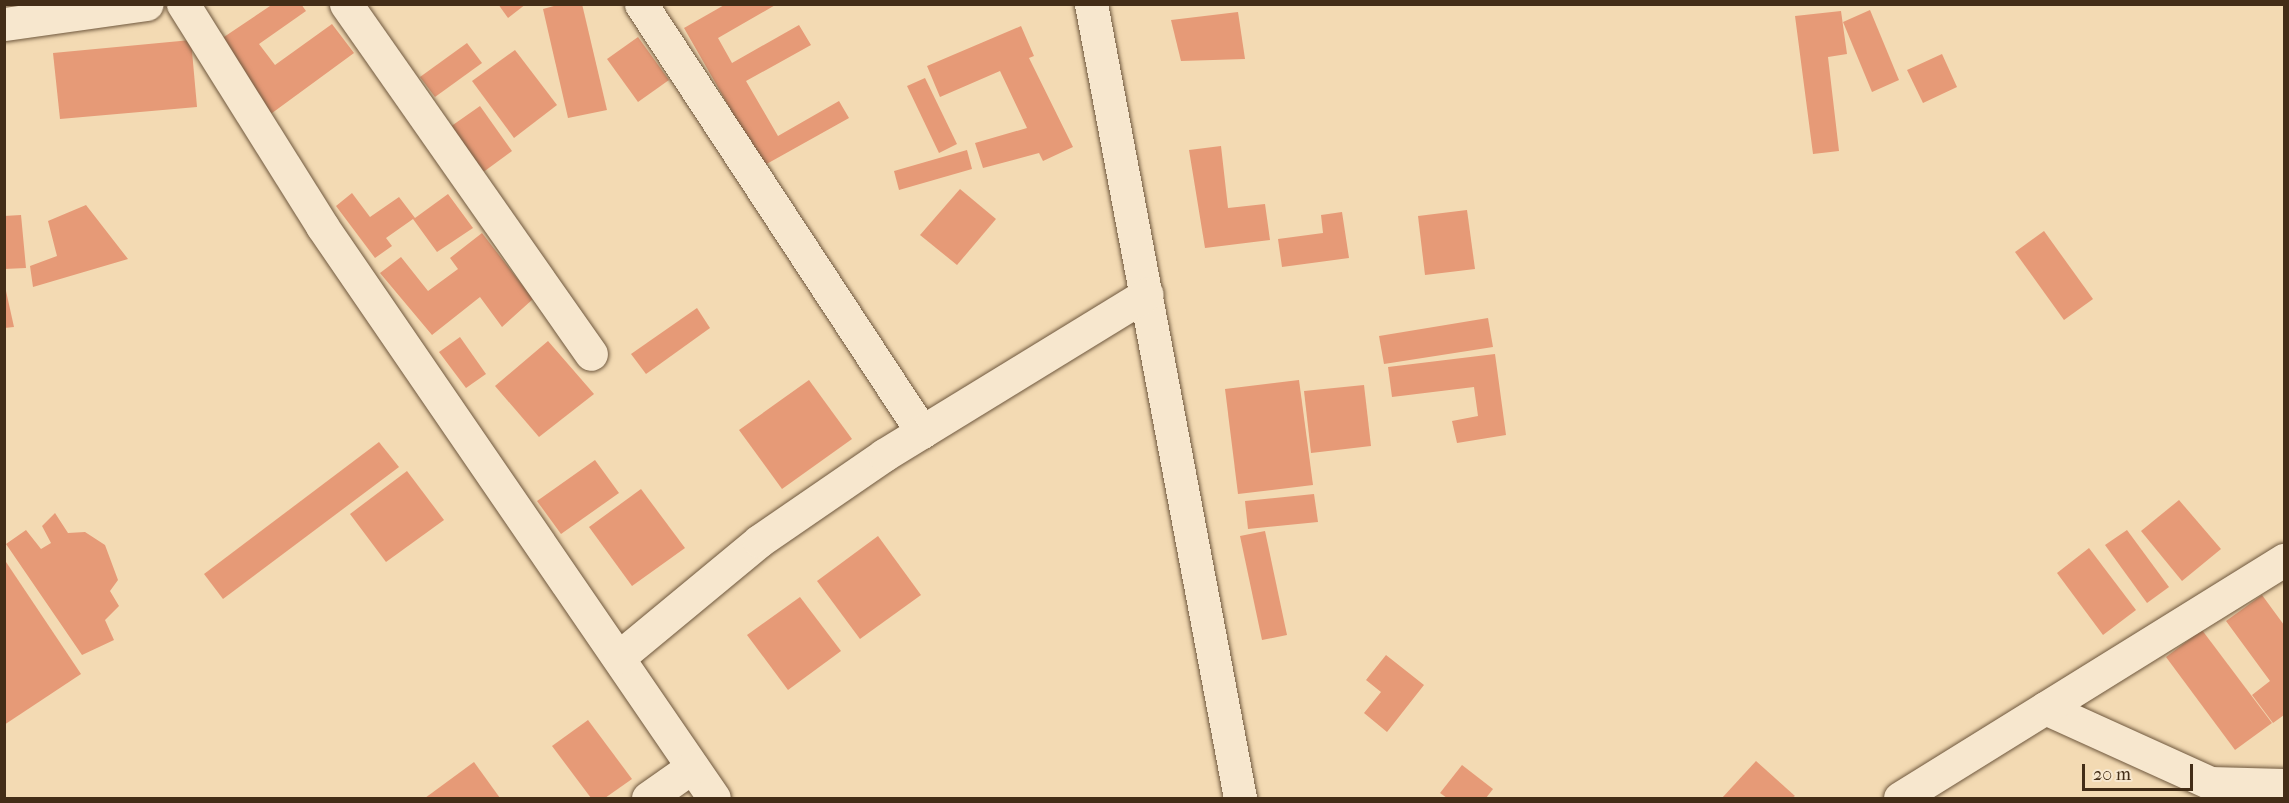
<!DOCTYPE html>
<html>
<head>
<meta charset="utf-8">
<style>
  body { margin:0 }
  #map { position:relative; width:2289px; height:803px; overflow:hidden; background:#f3dab3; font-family:"IM FELL French Canon",serif }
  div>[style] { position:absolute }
  .building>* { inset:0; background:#e69a77 }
  .roads { filter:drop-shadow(0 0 2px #6f583e) drop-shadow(0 0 2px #6f583e) }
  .minor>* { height:33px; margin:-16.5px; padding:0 16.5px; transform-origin:16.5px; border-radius:16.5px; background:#f7e7ce }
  span { translate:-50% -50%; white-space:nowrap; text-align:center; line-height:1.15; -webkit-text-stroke:6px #f7e7ce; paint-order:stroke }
  .frame { position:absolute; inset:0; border:6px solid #432d17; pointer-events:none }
  .scale { position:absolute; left:2082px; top:764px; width:111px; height:27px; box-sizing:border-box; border:3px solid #432d17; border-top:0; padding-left:8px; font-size:18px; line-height:21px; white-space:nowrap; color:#432d17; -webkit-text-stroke:4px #f7e7ce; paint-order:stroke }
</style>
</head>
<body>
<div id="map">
  <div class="building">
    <div style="clip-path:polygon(273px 4px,301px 4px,306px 11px,259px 44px,275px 65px,332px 24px,354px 53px,268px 116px,215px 43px)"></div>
    <div style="clip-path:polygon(498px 4px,526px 4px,508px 18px)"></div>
    <div style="clip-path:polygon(561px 4px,582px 4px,607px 110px,568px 118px,543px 9px)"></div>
    <div style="clip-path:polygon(726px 4px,777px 4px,718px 38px,732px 63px,799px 25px,811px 45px,746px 81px,778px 136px,839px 101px,849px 118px,763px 166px,684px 28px)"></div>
    <div style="clip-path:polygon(1870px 10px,1899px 80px,1872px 92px,1843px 22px)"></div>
    <div style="clip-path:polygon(1841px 11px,1847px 54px,1828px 57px,1839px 151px,1813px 154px,1795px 16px)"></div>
    <div style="clip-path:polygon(1238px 12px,1245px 59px,1181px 61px,1171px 20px)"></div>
    <div style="clip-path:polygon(1021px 26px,1034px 56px,1029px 58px,1073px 147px,1043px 161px,1039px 153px,983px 168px,975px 143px,1027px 128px,1000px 71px,940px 97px,927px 66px)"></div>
    <div style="clip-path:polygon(638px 37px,669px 80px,638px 102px,607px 59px)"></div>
    <div style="clip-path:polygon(191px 40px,197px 107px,60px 119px,53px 53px)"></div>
    <div style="clip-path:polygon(467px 43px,482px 63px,435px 97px,420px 77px)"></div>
    <div style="clip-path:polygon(515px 50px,557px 105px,514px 138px,472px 81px)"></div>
    <div style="clip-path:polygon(1942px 54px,1957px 87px,1923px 103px,1907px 70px)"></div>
    <div style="clip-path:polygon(925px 78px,957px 144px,939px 153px,907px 86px)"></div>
    <div style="clip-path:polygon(480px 106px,512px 151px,482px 173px,450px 127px)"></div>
    <div style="clip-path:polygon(1221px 146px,1228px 208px,1265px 204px,1270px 240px,1205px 248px,1189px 150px)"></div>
    <div style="clip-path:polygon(967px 150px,972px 169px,899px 190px,894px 171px)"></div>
    <div style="clip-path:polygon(960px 189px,996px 219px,957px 265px,920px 235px)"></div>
    <div style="clip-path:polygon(352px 193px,370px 217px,399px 197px,415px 218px,448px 194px,473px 228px,437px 252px,413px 219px,386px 238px,392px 246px,375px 258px,336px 206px)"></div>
    <div style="clip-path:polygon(86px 205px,128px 259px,33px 287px,30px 266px,57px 256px,48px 221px)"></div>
    <div style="clip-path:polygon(1467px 210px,1475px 269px,1425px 275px,1418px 216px)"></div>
    <div style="clip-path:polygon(1342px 212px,1349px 258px,1282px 267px,1278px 239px,1323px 233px,1321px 215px)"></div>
    <div style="clip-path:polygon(21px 215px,26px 268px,4px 269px,4px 216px)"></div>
    <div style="clip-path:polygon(2044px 231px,2093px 299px,2064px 320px,2015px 252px)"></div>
    <div style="clip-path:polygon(482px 233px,533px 299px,502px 327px,480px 297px,432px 335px,380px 273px,401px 257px,428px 291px,458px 269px,450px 258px)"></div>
    <div style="clip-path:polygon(4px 282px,14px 327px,4px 328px)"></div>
    <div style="clip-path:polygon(697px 308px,710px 328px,646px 374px,631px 354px)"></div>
    <div style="clip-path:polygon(1488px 318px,1493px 347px,1384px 364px,1379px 336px)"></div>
    <div style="clip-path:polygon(460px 337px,486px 374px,466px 388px,439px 352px)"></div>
    <div style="clip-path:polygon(548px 341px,594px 394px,539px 437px,495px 386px)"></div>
    <div style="clip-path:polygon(1495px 354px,1506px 435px,1457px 443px,1452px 421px,1478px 416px,1474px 387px,1392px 397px,1388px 367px)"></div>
    <div style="clip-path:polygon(809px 380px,852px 439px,782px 489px,739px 430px)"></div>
    <div style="clip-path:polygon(1299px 380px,1313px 485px,1238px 494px,1225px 389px)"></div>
    <div style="clip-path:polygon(1364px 385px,1371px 446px,1311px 453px,1304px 391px)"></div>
    <div style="clip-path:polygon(379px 442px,399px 467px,223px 599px,204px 574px)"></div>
    <div style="clip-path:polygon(595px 460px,619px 493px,561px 534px,537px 501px)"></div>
    <div style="clip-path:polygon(407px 471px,444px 520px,386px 562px,350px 514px)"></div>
    <div style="clip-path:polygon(641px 489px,685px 548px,632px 586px,589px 527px)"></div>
    <div style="clip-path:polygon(1314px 494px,1318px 522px,1248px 529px,1245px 501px)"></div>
    <div style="clip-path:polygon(2179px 500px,2221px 549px,2182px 581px,2141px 531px)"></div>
    <div style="clip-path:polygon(55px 513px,68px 533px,85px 532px,105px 545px,118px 580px,110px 591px,119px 606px,105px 620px,114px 640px,82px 655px,6px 544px,26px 530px,41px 549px,51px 543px,42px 526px)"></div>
    <div style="clip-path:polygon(2127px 530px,2169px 587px,2147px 603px,2105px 545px)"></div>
    <div style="clip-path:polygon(1265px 531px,1287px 635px,1262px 640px,1240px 536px)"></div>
    <div style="clip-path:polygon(878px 536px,921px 595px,860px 639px,817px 581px)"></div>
    <div style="clip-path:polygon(2089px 548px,2136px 610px,2103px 635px,2057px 573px)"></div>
    <div style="clip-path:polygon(4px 559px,81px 674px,4px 725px)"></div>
    <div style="clip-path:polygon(2262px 595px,2284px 625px,2284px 715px,2273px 723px,2252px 695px,2270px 681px,2226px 621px)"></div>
    <div style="clip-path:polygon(800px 597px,841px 651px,788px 690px,747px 635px)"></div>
    <div style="clip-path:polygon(2202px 630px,2272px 723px,2235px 750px,2166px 657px)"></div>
    <div style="clip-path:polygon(1386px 655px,1424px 685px,1387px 732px,1364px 713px,1381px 692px,1366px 680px)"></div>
    <div style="clip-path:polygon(588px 720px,632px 779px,605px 798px,591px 798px,552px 746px)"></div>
    <div style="clip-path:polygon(1756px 761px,1795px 796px,1792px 798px,1722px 798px)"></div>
    <div style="clip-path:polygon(474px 762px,500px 798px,425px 798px)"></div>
    <div style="clip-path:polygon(1462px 765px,1493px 789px,1486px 798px,1447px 798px,1440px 793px)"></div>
  </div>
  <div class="roads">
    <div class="minor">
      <div style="left:183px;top:4px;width:262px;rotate:57.9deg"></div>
      <div style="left:322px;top:226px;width:693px;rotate:55.58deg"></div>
      <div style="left:346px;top:4px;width:427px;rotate:55deg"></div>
      <div style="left:641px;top:4px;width:512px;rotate:56.71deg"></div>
      <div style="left:1091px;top:4px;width:808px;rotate:79.37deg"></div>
      <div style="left:4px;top:24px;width:144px;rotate:-8deg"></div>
      <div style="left:619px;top:657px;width:182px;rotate:-39.6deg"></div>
      <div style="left:759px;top:541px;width:152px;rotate:-34.5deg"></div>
      <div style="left:884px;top:455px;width:308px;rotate:-31.5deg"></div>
      <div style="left:2045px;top:708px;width:181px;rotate:24.4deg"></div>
      <div style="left:2210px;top:783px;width:74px;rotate:1.5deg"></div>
      <div style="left:648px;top:798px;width:54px;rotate:-35.2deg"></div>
      <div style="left:1900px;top:798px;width:452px;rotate:-31.8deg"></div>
    </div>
  </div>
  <div class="frame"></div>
  <div class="scale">20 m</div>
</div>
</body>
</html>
